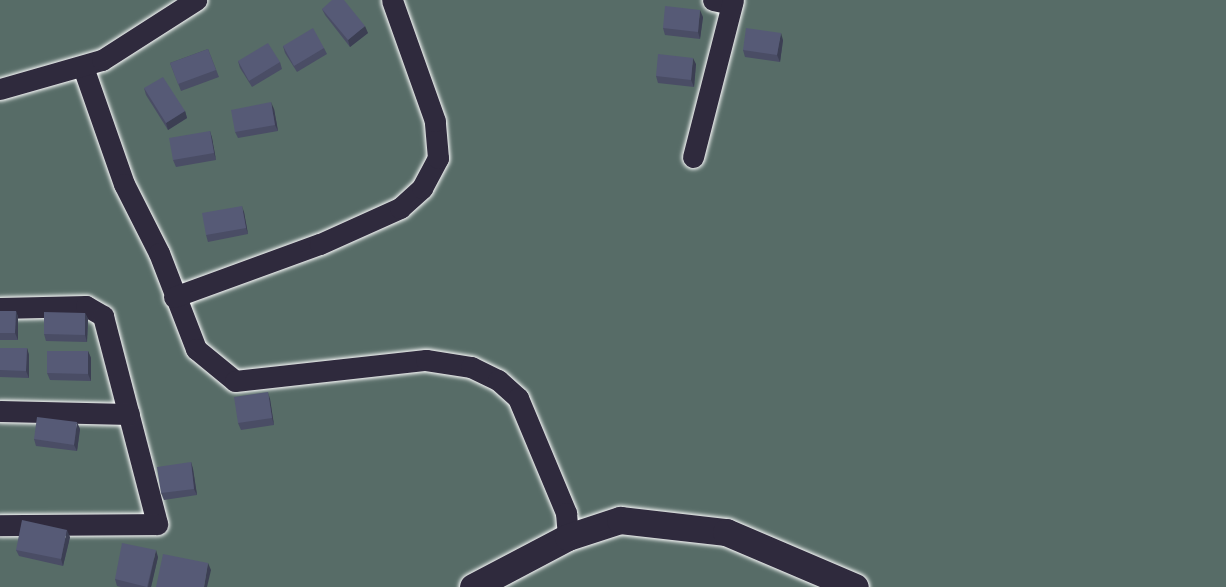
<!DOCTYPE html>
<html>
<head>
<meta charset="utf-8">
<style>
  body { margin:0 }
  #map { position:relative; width:1226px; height:587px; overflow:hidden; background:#2f2a3d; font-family:Caveat,sans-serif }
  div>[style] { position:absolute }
  .green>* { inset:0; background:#576c67 }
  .roads { filter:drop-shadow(0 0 2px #fff) drop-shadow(0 0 2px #fff) }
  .minor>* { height:21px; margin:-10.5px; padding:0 10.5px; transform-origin:10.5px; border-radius:10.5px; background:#2f2a3d }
  .tertiary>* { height:27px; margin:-13.5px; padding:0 13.5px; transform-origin:13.5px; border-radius:13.5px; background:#2f2a3d }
  .wall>* { inset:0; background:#4a4d65 }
  .shaded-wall>* { inset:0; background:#3c3f53 }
  .building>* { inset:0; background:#565a76 }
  span { translate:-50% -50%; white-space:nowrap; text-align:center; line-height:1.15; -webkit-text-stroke:6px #2f2a3d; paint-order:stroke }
</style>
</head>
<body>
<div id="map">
  <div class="green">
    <div style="clip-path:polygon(0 0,1226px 0,1226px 587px,0 587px)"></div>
  </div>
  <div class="roads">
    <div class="minor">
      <div style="left:713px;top:0;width:19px;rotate:12deg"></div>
      <div style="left:83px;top:67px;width:124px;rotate:70.7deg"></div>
      <div style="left:124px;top:184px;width:77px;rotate:63.1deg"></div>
      <div style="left:159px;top:253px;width:103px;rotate:68.9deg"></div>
      <div style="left:196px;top:349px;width:50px;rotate:39.4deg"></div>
      <div style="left:235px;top:381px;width:192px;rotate:-6.3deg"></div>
      <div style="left:426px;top:360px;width:46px;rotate:8.8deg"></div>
      <div style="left:471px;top:367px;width:30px;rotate:26deg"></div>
      <div style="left:498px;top:380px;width:27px;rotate:42deg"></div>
      <div style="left:518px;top:398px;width:125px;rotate:67.3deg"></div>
      <div style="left:566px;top:513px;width:24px;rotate:85deg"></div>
      <div style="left:0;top:89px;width:106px;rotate:-15.9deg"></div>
      <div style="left:102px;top:60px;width:112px;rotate:-32.6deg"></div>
      <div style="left:693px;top:157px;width:162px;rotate:-75.7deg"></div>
      <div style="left:174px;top:297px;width:155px;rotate:-20deg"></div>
      <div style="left:320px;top:244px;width:88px;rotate:-24.2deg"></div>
      <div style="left:400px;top:208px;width:30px;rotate:-42deg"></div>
      <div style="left:422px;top:188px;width:34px;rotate:-62deg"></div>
      <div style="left:438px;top:158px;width:37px;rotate:-95deg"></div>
      <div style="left:435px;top:121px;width:128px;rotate:-109.6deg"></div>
      <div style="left:0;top:308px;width:86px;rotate:-1.3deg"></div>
      <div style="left:86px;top:306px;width:20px;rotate:30deg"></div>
      <div style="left:103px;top:316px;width:215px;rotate:75.4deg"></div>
      <div style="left:157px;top:524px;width:157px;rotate:179.6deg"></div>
      <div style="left:0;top:411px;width:129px;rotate:1.3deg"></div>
    </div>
    <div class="tertiary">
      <div style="left:473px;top:587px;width:107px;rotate:-27.8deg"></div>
      <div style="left:568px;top:537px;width:55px;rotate:-18.1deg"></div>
      <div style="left:620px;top:520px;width:107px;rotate:6.5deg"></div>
      <div style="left:726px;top:532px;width:140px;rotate:23.1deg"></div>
    </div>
  </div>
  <div class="wall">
    <div style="clip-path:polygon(322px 9px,368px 33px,350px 47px,325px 15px)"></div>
    <div style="clip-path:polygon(703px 17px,700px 39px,665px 35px,663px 28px)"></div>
    <div style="clip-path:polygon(783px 40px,780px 62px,745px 57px,743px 50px)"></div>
    <div style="clip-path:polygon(283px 46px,324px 48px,327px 54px,297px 72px,285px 53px)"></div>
    <div style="clip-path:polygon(208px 49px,219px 77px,181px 91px,170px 63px)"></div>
    <div style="clip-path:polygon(238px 61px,280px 62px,282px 69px,252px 87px,240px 68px)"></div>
    <div style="clip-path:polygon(696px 64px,694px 87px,658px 83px,656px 76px)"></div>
    <div style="clip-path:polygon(144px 88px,185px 111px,187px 118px,168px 130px,146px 95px)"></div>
    <div style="clip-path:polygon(274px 109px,278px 131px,238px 138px,235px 132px)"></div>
    <div style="clip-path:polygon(210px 131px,212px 138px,216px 160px,176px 167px,173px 160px)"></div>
    <div style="clip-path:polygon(244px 212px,248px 234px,208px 242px,206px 235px)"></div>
    <div style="clip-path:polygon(0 311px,16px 311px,18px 317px,18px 340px,0 340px)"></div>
    <div style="clip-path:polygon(85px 313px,88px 319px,87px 342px,46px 341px,44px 334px)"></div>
    <div style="clip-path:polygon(0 348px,27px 348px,29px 355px,29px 378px,0 377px)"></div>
    <div style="clip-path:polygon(88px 351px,91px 358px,91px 381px,50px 380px,47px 373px)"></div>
    <div style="clip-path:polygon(270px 399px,274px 425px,241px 430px,238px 423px)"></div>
    <div style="clip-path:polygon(80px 429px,77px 451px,36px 446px,34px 439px)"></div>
    <div style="clip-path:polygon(191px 462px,193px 469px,197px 495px,164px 500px,161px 493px)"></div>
    <div style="clip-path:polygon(70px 537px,63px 566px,19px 556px,16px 550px)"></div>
    <div style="clip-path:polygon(158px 557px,151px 587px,121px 587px,117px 586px,115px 579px)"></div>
  </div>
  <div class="shaded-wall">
    <div style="clip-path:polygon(700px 10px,703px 17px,700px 39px,698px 32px)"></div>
    <div style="clip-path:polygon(365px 26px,368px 33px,350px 47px,348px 40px)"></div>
    <div style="clip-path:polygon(781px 33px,783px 40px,780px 62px,777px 55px)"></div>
    <div style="clip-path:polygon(693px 58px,696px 64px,694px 87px,691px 80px)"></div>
    <div style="clip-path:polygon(271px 102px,274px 109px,278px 131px,275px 125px)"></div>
    <div style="clip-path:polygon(185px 111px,187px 118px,168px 130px,166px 123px)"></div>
    <div style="clip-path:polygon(210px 131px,212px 138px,216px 160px,214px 153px)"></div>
    <div style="clip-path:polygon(242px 206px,244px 212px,248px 234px,246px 228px)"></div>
    <div style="clip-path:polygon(16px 311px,18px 317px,18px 340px,15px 333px)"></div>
    <div style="clip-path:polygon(85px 313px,88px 319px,87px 342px,85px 335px)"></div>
    <div style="clip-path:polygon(27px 348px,29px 355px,29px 378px,26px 371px)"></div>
    <div style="clip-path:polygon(88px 351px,91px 358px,91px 381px,88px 374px)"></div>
    <div style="clip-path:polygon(268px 392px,270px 399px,274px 425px,272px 418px)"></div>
    <div style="clip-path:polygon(77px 422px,80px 429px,77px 451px,74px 445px)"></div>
    <div style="clip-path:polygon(191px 462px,193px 469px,197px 495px,194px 489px)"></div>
    <div style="clip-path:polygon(67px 530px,70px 537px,63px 566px,61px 559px)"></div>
    <div style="clip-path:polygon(156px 550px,158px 557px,151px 587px,148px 587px)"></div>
    <div style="clip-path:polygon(208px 563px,211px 570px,207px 587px,204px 587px)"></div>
  </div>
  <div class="building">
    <div style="clip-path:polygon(332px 0,344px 0,365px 26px,348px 40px,322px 9px)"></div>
    <div style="clip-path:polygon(665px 6px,700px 10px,698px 32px,663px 28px)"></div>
    <div style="clip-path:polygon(313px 28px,324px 48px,294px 66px,283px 46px)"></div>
    <div style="clip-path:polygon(746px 28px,781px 33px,777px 55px,743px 50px)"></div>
    <div style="clip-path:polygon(268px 43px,280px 62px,249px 81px,238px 61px)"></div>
    <div style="clip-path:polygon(208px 49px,216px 70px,178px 84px,170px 63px)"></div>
    <div style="clip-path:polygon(658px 54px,693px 58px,691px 80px,656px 76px)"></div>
    <div style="clip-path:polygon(163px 77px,185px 111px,166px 123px,144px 88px)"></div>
    <div style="clip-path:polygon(271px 102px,275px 125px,235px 132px,231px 110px)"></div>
    <div style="clip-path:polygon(210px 131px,214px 153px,173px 160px,169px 138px)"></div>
    <div style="clip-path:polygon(242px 206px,246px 228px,206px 235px,202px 213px)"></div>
    <div style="clip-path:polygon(0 311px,16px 311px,15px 333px,0 333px)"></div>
    <div style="clip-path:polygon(44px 312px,85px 313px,85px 335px,44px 334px)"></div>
    <div style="clip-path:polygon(0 348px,27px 348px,26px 371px,0 370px)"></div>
    <div style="clip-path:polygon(47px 351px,88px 351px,88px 374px,47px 373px)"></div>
    <div style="clip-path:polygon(268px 392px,272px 418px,238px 423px,234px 397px)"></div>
    <div style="clip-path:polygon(37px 417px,77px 422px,74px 445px,34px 439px)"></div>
    <div style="clip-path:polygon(191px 462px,194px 489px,161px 493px,157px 467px)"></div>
    <div style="clip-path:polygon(22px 520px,67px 530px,61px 559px,16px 550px)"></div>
    <div style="clip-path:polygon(122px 543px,156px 550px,147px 587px,115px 579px)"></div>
    <div style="clip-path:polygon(163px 554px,208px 563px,204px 587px,156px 587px)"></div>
  </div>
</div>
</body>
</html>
